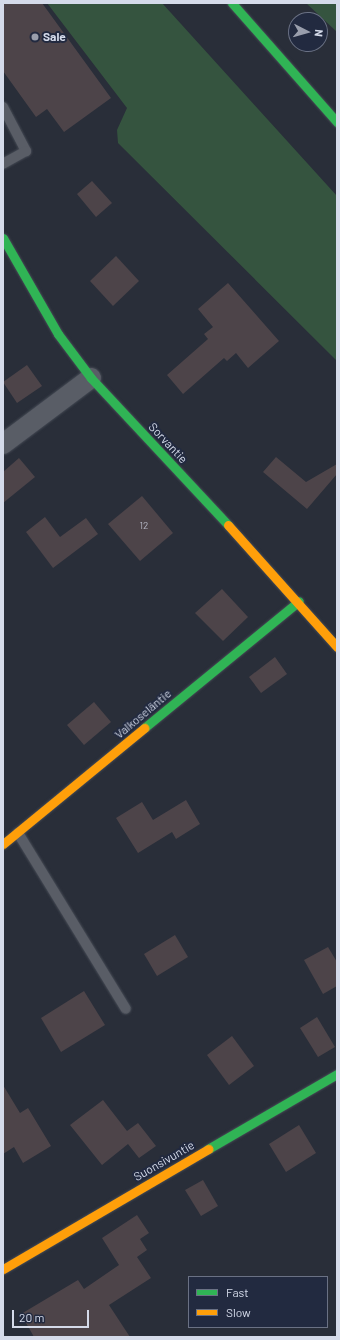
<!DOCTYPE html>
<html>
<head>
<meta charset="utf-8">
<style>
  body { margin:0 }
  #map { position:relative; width:340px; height:1340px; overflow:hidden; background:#292e39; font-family:Barlow,sans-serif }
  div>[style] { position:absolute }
  .green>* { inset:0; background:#35543f }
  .building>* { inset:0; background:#4d4449 }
  .roads { filter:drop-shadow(0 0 1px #454a54) drop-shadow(0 0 1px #454a54) }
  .lane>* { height:10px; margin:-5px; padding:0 5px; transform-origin:5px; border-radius:5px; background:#595d66 }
  .street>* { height:20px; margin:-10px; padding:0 10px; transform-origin:10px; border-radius:10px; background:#595d66 }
  .fast>* { height:9px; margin:-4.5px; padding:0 4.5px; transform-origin:4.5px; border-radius:4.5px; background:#30b455 }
  .slow>* { height:9px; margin:-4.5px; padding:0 4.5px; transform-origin:4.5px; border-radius:4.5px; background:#ff9f0a }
  .dots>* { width:11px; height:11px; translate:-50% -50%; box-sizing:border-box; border:2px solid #222a40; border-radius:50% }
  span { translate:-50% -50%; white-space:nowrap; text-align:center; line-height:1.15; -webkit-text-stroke:4px #222a40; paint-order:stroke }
  .number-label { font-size:10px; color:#b3b5c2 }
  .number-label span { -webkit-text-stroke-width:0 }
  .poi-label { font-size:12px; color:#d5dbea; font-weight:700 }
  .left { translate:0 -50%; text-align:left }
  .street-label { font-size:12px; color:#d5dbea }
  .frame { position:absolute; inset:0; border:4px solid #d5dbea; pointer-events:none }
  .legend { position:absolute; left:188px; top:1276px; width:140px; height:52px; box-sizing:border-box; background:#222a40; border:1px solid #6a7184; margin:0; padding:5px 7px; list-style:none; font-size:12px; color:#d5dbea }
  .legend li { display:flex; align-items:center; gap:8px; height:20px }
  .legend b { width:20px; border:1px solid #6a7184 }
  .north { position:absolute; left:288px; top:12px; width:40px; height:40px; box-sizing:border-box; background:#222a40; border:1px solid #6a7184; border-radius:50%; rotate:96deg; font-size:11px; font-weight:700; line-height:16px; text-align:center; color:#d5dbea }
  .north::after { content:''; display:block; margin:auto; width:14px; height:18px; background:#999eac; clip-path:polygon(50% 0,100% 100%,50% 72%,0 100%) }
  .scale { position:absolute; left:12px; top:1310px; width:77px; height:18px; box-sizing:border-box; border:2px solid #d5dbea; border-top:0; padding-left:5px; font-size:12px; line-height:14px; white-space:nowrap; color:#d5dbea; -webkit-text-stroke:3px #222a40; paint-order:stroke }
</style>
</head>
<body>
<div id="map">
  <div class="green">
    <div style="clip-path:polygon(47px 3px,162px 3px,337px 196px,337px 361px,118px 143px,117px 130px,127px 108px)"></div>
    <div style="clip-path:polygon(306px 3px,337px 3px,337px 32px)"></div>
  </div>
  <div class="building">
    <div style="clip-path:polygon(3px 3px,42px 3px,111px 98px,64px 132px,47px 109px,36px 117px,3px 71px)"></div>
    <div style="clip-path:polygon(92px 181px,112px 203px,96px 217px,77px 194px)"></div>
    <div style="clip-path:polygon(116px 256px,139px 281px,113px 306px,90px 281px)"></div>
    <div style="clip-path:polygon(228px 283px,279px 341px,248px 368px,236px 353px,227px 361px,224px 358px,183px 394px,167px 375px,208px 339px,204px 334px,213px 327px,198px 309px)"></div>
    <div style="clip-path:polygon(27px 365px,42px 386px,17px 403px,3px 382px)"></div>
    <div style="clip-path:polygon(276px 457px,306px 482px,337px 464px,337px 474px,307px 509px,263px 472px)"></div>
    <div style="clip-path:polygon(19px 458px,35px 477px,3px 503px,3px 472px)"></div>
    <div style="clip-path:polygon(142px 496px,173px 533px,140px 561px,108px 524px)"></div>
    <div style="clip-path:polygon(45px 517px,60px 537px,86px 518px,98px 534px,53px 568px,26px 532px)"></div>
    <div style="clip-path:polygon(222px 589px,248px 617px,223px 641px,195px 613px)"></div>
    <div style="clip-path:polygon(275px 657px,287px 674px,261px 693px,249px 677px)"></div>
    <div style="clip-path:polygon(94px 702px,111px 722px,84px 745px,67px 725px)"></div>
    <div style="clip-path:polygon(186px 800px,200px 824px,176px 839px,172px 832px,138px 853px,116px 818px,142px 802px,153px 820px)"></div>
    <div style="clip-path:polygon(175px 935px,188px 957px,157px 976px,144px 954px)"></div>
    <div style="clip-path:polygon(328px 947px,337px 962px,337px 986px,323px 994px,304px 960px)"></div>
    <div style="clip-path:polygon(84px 991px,105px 1025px,61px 1052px,41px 1018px)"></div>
    <div style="clip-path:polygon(317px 1017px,335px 1047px,318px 1057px,300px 1028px)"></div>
    <div style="clip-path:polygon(232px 1036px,254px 1066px,229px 1085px,207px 1055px)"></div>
    <div style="clip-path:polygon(3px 1085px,20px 1113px,28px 1108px,51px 1146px,23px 1163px,14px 1147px,3px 1154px)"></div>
    <div style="clip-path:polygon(103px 1100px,127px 1131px,138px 1123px,156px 1146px,139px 1158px,128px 1144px,102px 1165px,70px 1125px)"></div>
    <div style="clip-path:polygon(299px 1125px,316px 1153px,286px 1172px,269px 1144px)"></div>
    <div style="clip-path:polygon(203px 1180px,218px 1206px,201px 1216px,185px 1190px)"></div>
    <div style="clip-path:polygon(137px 1215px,149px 1233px,140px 1239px,147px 1250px,137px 1257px,151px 1278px,109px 1305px,130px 1337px,34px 1337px,21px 1314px,78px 1280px,84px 1289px,119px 1265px,102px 1238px)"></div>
  </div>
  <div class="roads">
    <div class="lane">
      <div style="left:3px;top:107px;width:50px;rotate:62.4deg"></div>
      <div style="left:26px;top:151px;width:26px;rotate:151deg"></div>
      <div style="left:18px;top:833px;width:206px;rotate:58.5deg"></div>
    </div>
    <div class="street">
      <div style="left:3px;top:444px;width:110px;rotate:-36.9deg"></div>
    </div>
    <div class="fast">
      <div style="left:232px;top:3px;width:159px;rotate:48.6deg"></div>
      <div style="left:3px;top:238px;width:111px;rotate:60.2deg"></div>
      <div style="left:58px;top:334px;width:55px;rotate:53.1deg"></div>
      <div style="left:91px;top:378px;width:201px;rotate:47deg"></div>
      <div style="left:144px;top:728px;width:200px;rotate:-39.3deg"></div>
      <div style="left:208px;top:1149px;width:149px;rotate:-30.2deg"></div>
    </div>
    <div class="slow">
      <div style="left:228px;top:525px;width:164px;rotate:48.2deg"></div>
      <div style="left:3px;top:844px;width:183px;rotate:-39.4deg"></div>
      <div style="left:3px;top:1269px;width:238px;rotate:-30.3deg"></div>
    </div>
  </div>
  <div class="dots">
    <div style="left:35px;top:37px;background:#999eac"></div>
  </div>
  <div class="number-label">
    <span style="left:144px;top:526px">12</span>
  </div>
  <div class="poi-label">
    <span class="left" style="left:43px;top:37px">Sale</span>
  </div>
  <div class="street-label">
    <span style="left:168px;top:443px;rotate:47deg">Sorvantie</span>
    <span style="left:143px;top:714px;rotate:-40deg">Valkoseläntie</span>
    <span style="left:164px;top:1161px;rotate:-30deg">Suonsivuntie</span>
  </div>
  <div class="frame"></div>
  <ul class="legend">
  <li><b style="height:5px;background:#30b455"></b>Fast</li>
  <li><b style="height:5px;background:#ff9f0a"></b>Slow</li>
  </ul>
  <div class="north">N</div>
  <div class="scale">20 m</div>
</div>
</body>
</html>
